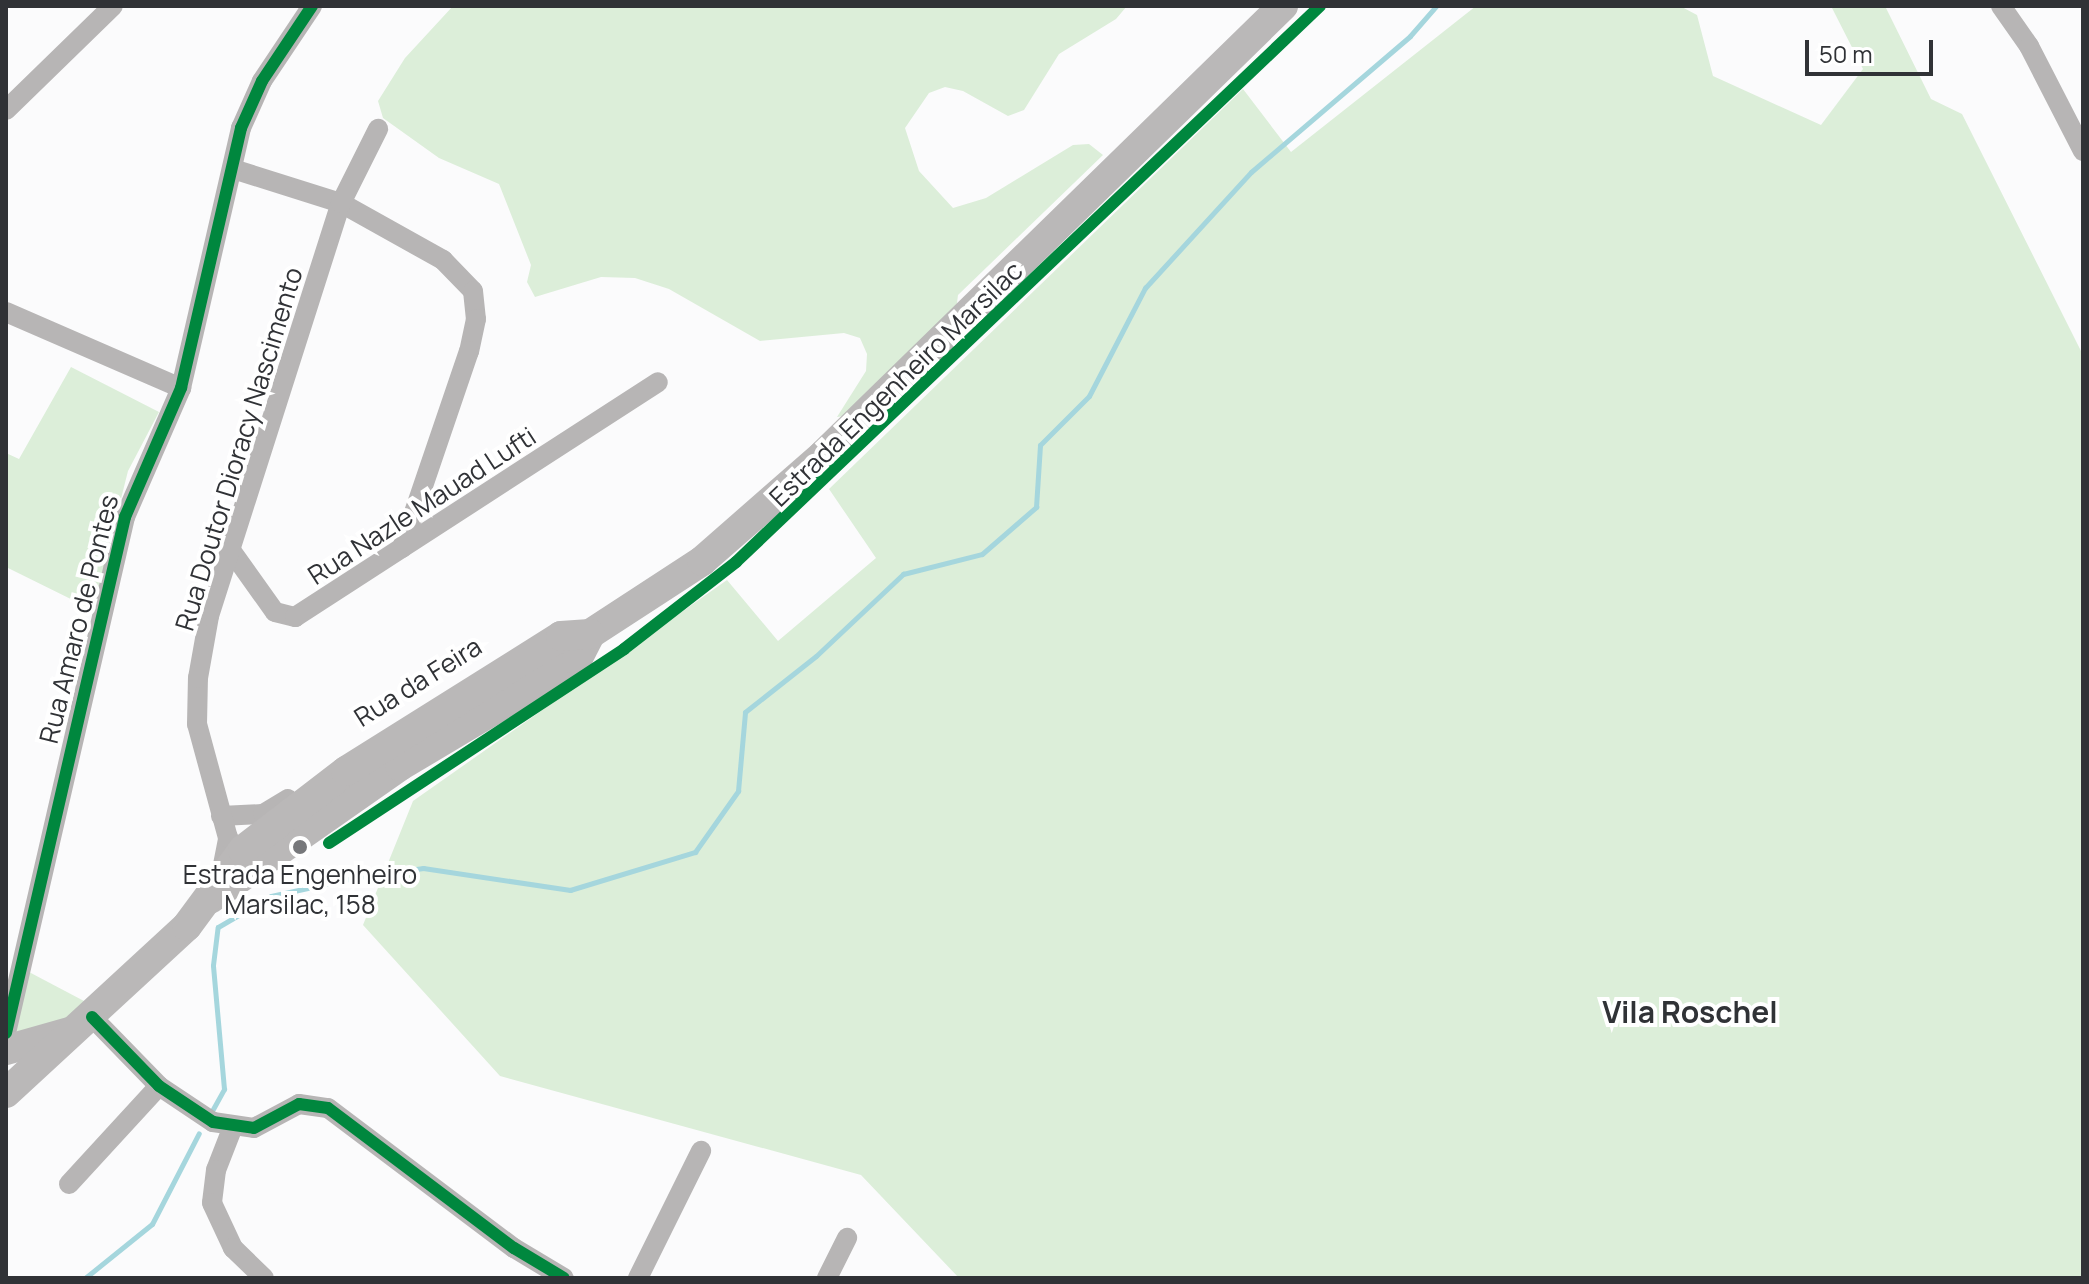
<!DOCTYPE html>
<html>
<head>
<meta charset="utf-8">
<style>
  body { margin:0 }
  #map { position:relative; width:2089px; height:1284px; overflow:hidden; background:#fbfbfc; font-family:Manrope,sans-serif }
  div>[style] { position:absolute }
  .green>* { inset:0; background:#dceed9 }
  .stream>* { height:5px; margin:-2.5px; padding:0 2.5px; transform-origin:2.5px; border-radius:2.5px; background:#a5d6dd }
  .minor>* { height:20px; margin:-10px; padding:0 10px; transform-origin:10px; border-radius:10px; background:#b7b5b5 }
  .primary>* { height:30px; margin:-15px; padding:0 15px; transform-origin:15px; border-radius:15px; background:#bab8b8 }
  .cycleway>* { height:12px; margin:-6px; padding:0 6px; transform-origin:6px; border-radius:6px; background:#00873e }
  .dots>* { width:22px; height:22px; translate:-50% -50%; box-sizing:border-box; border:4px solid #fff; border-radius:50% }
  span { translate:-50% -50%; white-space:nowrap; text-align:center; line-height:1.15; -webkit-text-stroke:8px #fff; paint-order:stroke }
  .street-label { font-size:26px; color:#303236 }
  .poi-label { font-size:26px; color:#303236 }
  .quarter-label { font-size:30px; color:#303236; font-weight:700 }
  .frame { position:absolute; inset:0; border:8px solid #303236; pointer-events:none }
  .scale { position:absolute; left:1805px; top:40px; width:128px; height:36px; box-sizing:border-box; border:4px solid #303236; border-top:0; padding-left:10px; font-size:24px; line-height:28px; white-space:nowrap; color:#303236; -webkit-text-stroke:6px #fff; paint-order:stroke }
</style>
</head>
<body>
<div id="map">
  <div class="green">
    <div style="clip-path:polygon(453px 6px,1127px 6px,1116px 19px,1059px 54px,1024px 110px,1008px 116px,963px 91px,945px 87px,929px 93px,905px 128px,919px 171px,953px 208px,986px 198px,1073px 145px,1089px 144px,1103px 155px,958px 295px,956px 311px,853px 415px,837px 417px,866px 371px,867px 354px,860px 338px,844px 333px,760px 341px,669px 289px,635px 278px,601px 277px,535px 297px,527px 282px,531px 265px,499px 184px,439px 158px,383px 118px,378px 101px,405px 58px)"></div>
    <div style="clip-path:polygon(1476px 6px,1680px 6px,1697px 15px,1713px 76px,1821px 125px,1863px 69px,1831px 6px,1885px 6px,1931px 99px,1962px 114px,2083px 355px,2083px 1278px,959px 1278px,861px 1175px,500px 1076px,363px 925px,413px 801px,727px 580px,778px 641px,876px 558px,829px 489px,1243px 89px,1291px 152px)"></div>
    <div style="clip-path:polygon(71px 367px,159px 412px,128px 471px,93px 610px,6px 567px,6px 453px,19px 459px)"></div>
    <div style="clip-path:polygon(29px 972px,84px 1001px,93px 1007px,12px 1040px)"></div>
  </div>
  <div class="stream">
    <div style="left:213px;top:1109px;width:23px;rotate:-61deg"></div>
    <div style="left:224px;top:1089px;width:124px;rotate:-95.1deg"></div>
    <div style="left:213px;top:965px;width:38px;rotate:-83deg"></div>
    <div style="left:218px;top:927px;width:61px;rotate:-30.3deg"></div>
    <div style="left:271px;top:896px;width:89px;rotate:-12.3deg"></div>
    <div style="left:358px;top:877px;width:66px;rotate:-7.9deg"></div>
    <div style="left:423px;top:868px;width:149px;rotate:8.5deg"></div>
    <div style="left:570px;top:890px;width:131px;rotate:-16.9deg"></div>
    <div style="left:695px;top:852px;width:75px;rotate:-54.8deg"></div>
    <div style="left:738px;top:791px;width:79px;rotate:-84.9deg"></div>
    <div style="left:745px;top:712px;width:90px;rotate:-38.3deg"></div>
    <div style="left:816px;top:656px;width:120px;rotate:-43.3deg"></div>
    <div style="left:903px;top:574px;width:81px;rotate:-14.2deg"></div>
    <div style="left:982px;top:554px;width:72px;rotate:-41deg"></div>
    <div style="left:1036px;top:507px;width:62px;rotate:-86.3deg"></div>
    <div style="left:1040px;top:445px;width:69px;rotate:-45deg"></div>
    <div style="left:1089px;top:396px;width:122px;rotate:-62.6deg"></div>
    <div style="left:1145px;top:288px;width:157px;rotate:-47.6deg"></div>
    <div style="left:1251px;top:172px;width:209px;rotate:-40.5deg"></div>
    <div style="left:1410px;top:36px;width:40px;rotate:-49deg"></div>
    <div style="left:85px;top:1278px;width:86px;rotate:-38.9deg"></div>
    <div style="left:152px;top:1224px;width:102px;rotate:-62.7deg"></div>
  </div>
  <div class="minor">
    <div style="left:2001px;top:6px;width:49px;rotate:55deg"></div>
    <div style="left:2029px;top:46px;width:118px;rotate:62.8deg"></div>
    <div style="left:6px;top:110px;width:149px;rotate:-44.2deg"></div>
    <div style="left:233px;top:169px;width:113px;rotate:17.5deg"></div>
    <div style="left:341px;top:203px;width:117px;rotate:29.2deg"></div>
    <div style="left:443px;top:260px;width:43px;rotate:45.9deg"></div>
    <div style="left:473px;top:291px;width:28px;rotate:84deg"></div>
    <div style="left:476px;top:319px;width:33px;rotate:102deg"></div>
    <div style="left:469px;top:351px;width:208px;rotate:108.8deg"></div>
    <div style="left:6px;top:312px;width:191px;rotate:23.5deg"></div>
    <div style="left:230px;top:549px;width:77px;rotate:54.5deg"></div>
    <div style="left:275px;top:612px;width:21px;rotate:14deg"></div>
    <div style="left:295px;top:617px;width:432px;rotate:-32.9deg"></div>
    <div style="left:221px;top:816px;width:42px;rotate:-2.7deg"></div>
    <div style="left:263px;top:814px;width:29px;rotate:-31deg"></div>
    <div style="left:222px;top:870px;width:33px;rotate:-79deg"></div>
    <div style="left:228px;top:838px;width:118px;rotate:-105.2deg"></div>
    <div style="left:197px;top:724px;width:46px;rotate:-88.8deg"></div>
    <div style="left:198px;top:678px;width:63px;rotate:-79.9deg"></div>
    <div style="left:209px;top:616px;width:434px;rotate:-72.3deg"></div>
    <div style="left:341px;top:203px;width:83px;rotate:-63.4deg"></div>
    <div style="left:92px;top:1017px;width:96px;rotate:45.8deg"></div>
    <div style="left:159px;top:1086px;width:65px;rotate:33.7deg"></div>
    <div style="left:213px;top:1122px;width:41px;rotate:8.3deg"></div>
    <div style="left:254px;top:1128px;width:51px;rotate:-28.1deg"></div>
    <div style="left:299px;top:1104px;width:29px;rotate:8deg"></div>
    <div style="left:328px;top:1108px;width:233px;rotate:37deg"></div>
    <div style="left:514px;top:1248px;width:58px;rotate:31deg"></div>
    <div style="left:6px;top:1033px;width:530px;rotate:-77.01deg"></div>
    <div style="left:125px;top:517px;width:141px;rotate:-66.5deg"></div>
    <div style="left:181px;top:388px;width:267px;rotate:-77deg"></div>
    <div style="left:241px;top:128px;width:51px;rotate:-65.9deg"></div>
    <div style="left:262px;top:81px;width:90px;rotate:-56.3deg"></div>
    <div style="left:232px;top:1129px;width:44px;rotate:111.3deg"></div>
    <div style="left:216px;top:1170px;width:33px;rotate:97deg"></div>
    <div style="left:212px;top:1203px;width:50px;rotate:65deg"></div>
    <div style="left:233px;top:1248px;width:43px;rotate:44.1deg"></div>
    <div style="left:69px;top:1184px;width:133px;rotate:-47.4deg"></div>
    <div style="left:638px;top:1278px;width:142px;rotate:-63.6deg"></div>
    <div style="left:827px;top:1278px;width:45px;rotate:-63.4deg"></div>
  </div>
  <div class="primary">
    <div style="left:210px;top:899px;width:232px;rotate:-35deg"></div>
    <div style="left:400px;top:766px;width:206px;rotate:-30.9deg"></div>
    <div style="left:577px;top:660px;width:29px;rotate:-63deg"></div>
    <div style="left:590px;top:634px;width:134px;rotate:-33.1deg"></div>
    <div style="left:702px;top:561px;width:161px;rotate:-41.2deg"></div>
    <div style="left:823px;top:455px;width:643px;rotate:-44.31deg"></div>
    <div style="left:6px;top:1050px;width:66px;rotate:-15.9deg"></div>
    <div style="left:6px;top:1093px;width:246px;rotate:-42.7deg"></div>
    <div style="left:187px;top:926px;width:94px;rotate:-53.6deg"></div>
    <div style="left:243px;top:850px;width:130px;rotate:-37.5deg"></div>
    <div style="left:346px;top:771px;width:254px;rotate:-32.1deg"></div>
    <div style="left:561px;top:636px;width:29px;rotate:-4deg"></div>
  </div>
  <div class="cycleway">
    <div style="left:329px;top:843px;width:353px;rotate:-33.3deg"></div>
    <div style="left:624px;top:649px;width:142px;rotate:-37.8deg"></div>
    <div style="left:736px;top:562px;width:806px;rotate:-43.59deg"></div>
    <div style="left:92px;top:1017px;width:96px;rotate:45.8deg"></div>
    <div style="left:159px;top:1086px;width:65px;rotate:33.7deg"></div>
    <div style="left:213px;top:1122px;width:41px;rotate:8.3deg"></div>
    <div style="left:254px;top:1128px;width:51px;rotate:-28.1deg"></div>
    <div style="left:299px;top:1104px;width:29px;rotate:8deg"></div>
    <div style="left:328px;top:1108px;width:233px;rotate:37deg"></div>
    <div style="left:514px;top:1248px;width:58px;rotate:31deg"></div>
    <div style="left:6px;top:1033px;width:530px;rotate:-77.01deg"></div>
    <div style="left:125px;top:517px;width:141px;rotate:-66.5deg"></div>
    <div style="left:181px;top:388px;width:267px;rotate:-77deg"></div>
    <div style="left:241px;top:128px;width:51px;rotate:-65.9deg"></div>
    <div style="left:262px;top:81px;width:90px;rotate:-56.3deg"></div>
  </div>
  <div class="dots">
    <div style="left:300px;top:847px;background:#77787b"></div>
  </div>
  <div class="street-label">
    <span style="left:896px;top:384px;rotate:-44deg">Estrada Engenheiro Marsilac</span>
    <span style="left:239px;top:449px;rotate:-73deg">Rua Doutor Dioracy Nascimento</span>
    <span style="left:422px;top:506px;rotate:-33deg">Rua Nazle Mauad Lufti</span>
    <span style="left:79px;top:619px;rotate:-76deg">Rua Amaro de Pontes</span>
    <span style="left:418px;top:682px;rotate:-32deg">Rua da Feira</span>
  </div>
  <div class="poi-label">
    <span style="left:300px;top:890px">Estrada Engenheiro<br>Marsilac, 158</span>
  </div>
  <div class="quarter-label">
    <span style="left:1690px;top:1012px">Vila Roschel</span>
  </div>
  <div class="frame"></div>
  <div class="scale">50 m</div>
</div>
</body>
</html>
